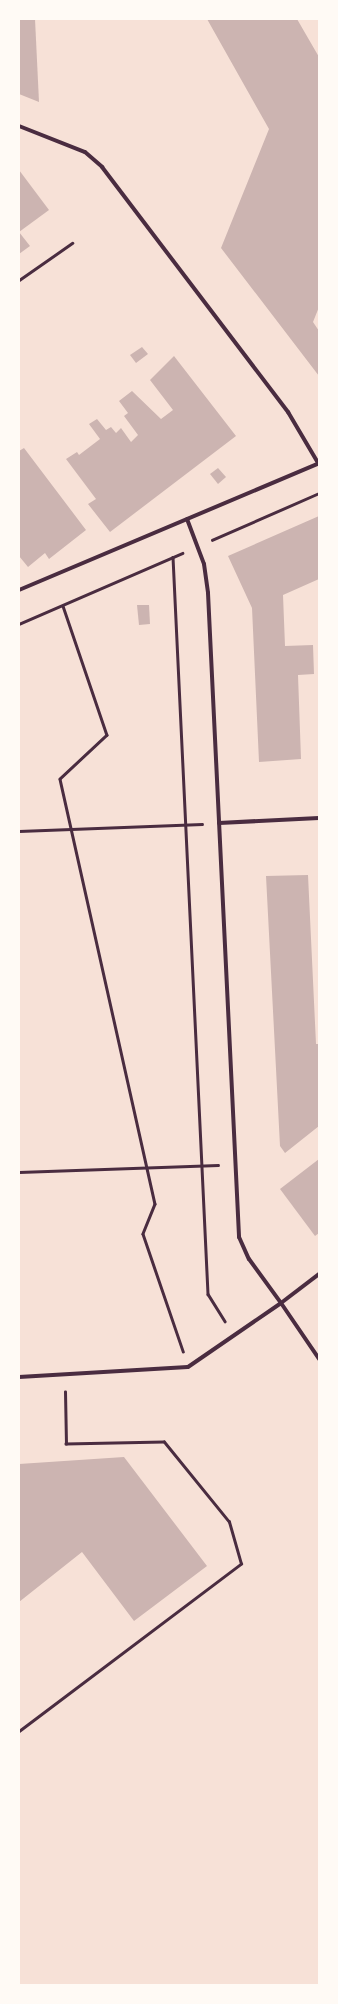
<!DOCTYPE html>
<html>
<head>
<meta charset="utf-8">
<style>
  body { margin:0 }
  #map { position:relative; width:338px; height:2004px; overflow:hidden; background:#f7e1d7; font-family:"DM Sans",sans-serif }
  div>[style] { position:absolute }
  .building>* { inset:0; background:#ccb4b1 }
  .path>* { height:2.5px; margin:-1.25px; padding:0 1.25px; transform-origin:1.25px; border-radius:1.25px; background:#4a2c40 }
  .service>* { height:3px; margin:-1.5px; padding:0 1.5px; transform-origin:1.5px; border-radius:1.5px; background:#4a2c40 }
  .minor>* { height:4px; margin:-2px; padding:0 2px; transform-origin:2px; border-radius:2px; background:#4a2c40 }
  span { translate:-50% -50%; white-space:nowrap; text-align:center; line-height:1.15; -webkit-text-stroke:3px #fffaf5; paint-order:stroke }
  .frame { position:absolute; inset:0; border:20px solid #fffaf5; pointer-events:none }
</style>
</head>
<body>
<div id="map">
  <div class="building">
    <div style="clip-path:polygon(19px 19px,35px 19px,39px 102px,19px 94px)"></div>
    <div style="clip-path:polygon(207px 19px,297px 19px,319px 57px,319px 307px,313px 322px,319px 331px,319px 376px,221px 248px,269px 129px)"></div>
    <div style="clip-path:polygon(19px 170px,49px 210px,19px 232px)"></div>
    <div style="clip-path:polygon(19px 232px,30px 246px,19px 254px)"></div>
    <div style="clip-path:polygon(142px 347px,148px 354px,136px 363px,130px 355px)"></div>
    <div style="clip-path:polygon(174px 356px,236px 436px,110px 532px,88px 504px,96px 499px,66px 459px,77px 452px,79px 455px,100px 439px,89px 424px,97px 419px,106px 430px,111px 427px,116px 433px,121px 428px,131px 442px,138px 435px,124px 416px,128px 413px,119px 401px,132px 391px,161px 419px,173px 410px,150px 380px)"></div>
    <div style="clip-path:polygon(24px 448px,86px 530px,49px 559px,45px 553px,28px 567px,19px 556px,19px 451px)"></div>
    <div style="clip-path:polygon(218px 468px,226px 477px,218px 484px,210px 474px)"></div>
    <div style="clip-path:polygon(319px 516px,319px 579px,283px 595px,285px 646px,313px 645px,314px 674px,298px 675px,301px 759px,259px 762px,252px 608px,228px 556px)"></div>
    <div style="clip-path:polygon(137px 605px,149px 605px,150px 624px,139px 625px)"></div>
    <div style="clip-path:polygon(308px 875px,316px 1044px,319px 1044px,319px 1126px,285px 1153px,280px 1146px,266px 876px)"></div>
    <div style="clip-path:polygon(319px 1159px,319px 1233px,315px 1236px,280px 1189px)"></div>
    <div style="clip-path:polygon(124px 1457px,207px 1566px,134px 1621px,82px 1552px,19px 1602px,19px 1464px)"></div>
  </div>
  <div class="path">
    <div style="left:212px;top:540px;width:117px;rotate:-23.7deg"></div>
    <div style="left:173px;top:557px;width:738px;rotate:87.28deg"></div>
    <div style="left:208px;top:1294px;width:32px;rotate:58deg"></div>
    <div style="left:63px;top:606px;width:136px;rotate:71.2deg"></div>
    <div style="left:107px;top:735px;width:64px;rotate:136.9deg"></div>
    <div style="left:60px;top:779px;width:435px;rotate:77.4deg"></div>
    <div style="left:155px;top:1204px;width:32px;rotate:112deg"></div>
    <div style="left:143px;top:1234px;width:124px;rotate:71.1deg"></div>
    <div style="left:19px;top:624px;width:178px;rotate:-23.5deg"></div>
    <div style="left:19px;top:831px;width:183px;rotate:-2.2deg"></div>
    <div style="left:19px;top:1172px;width:199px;rotate:-2deg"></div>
    <div style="left:19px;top:1731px;width:278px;rotate:-37deg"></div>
    <div style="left:241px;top:1564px;width:44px;rotate:-105.9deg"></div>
    <div style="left:229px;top:1522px;width:103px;rotate:-129.1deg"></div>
    <div style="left:164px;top:1442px;width:98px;rotate:178.8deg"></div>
    <div style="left:66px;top:1444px;width:52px;rotate:-91.1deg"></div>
  </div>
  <div class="service">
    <div style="left:19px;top:280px;width:65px;rotate:-34.9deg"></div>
  </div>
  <div class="minor">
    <div style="left:19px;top:126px;width:71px;rotate:21.5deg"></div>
    <div style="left:85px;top:152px;width:23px;rotate:41deg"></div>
    <div style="left:102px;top:167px;width:308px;rotate:52.8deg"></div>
    <div style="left:288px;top:412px;width:59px;rotate:59.5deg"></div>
    <div style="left:187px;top:519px;width:48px;rotate:69.3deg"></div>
    <div style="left:204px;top:564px;width:29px;rotate:82deg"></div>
    <div style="left:208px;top:593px;width:645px;rotate:87.24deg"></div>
    <div style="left:239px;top:1237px;width:24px;rotate:66deg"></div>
    <div style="left:249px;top:1259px;width:54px;rotate:54deg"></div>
    <div style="left:281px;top:1303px;width:48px;rotate:-37.3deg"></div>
    <div style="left:19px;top:590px;width:326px;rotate:-22.9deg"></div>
    <div style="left:219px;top:823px;width:100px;rotate:-2.9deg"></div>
    <div style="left:19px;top:1377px;width:169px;rotate:-3.4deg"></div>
    <div style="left:188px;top:1367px;width:113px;rotate:-34.5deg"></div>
    <div style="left:281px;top:1303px;width:68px;rotate:55.8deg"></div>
  </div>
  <div class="frame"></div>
</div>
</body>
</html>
